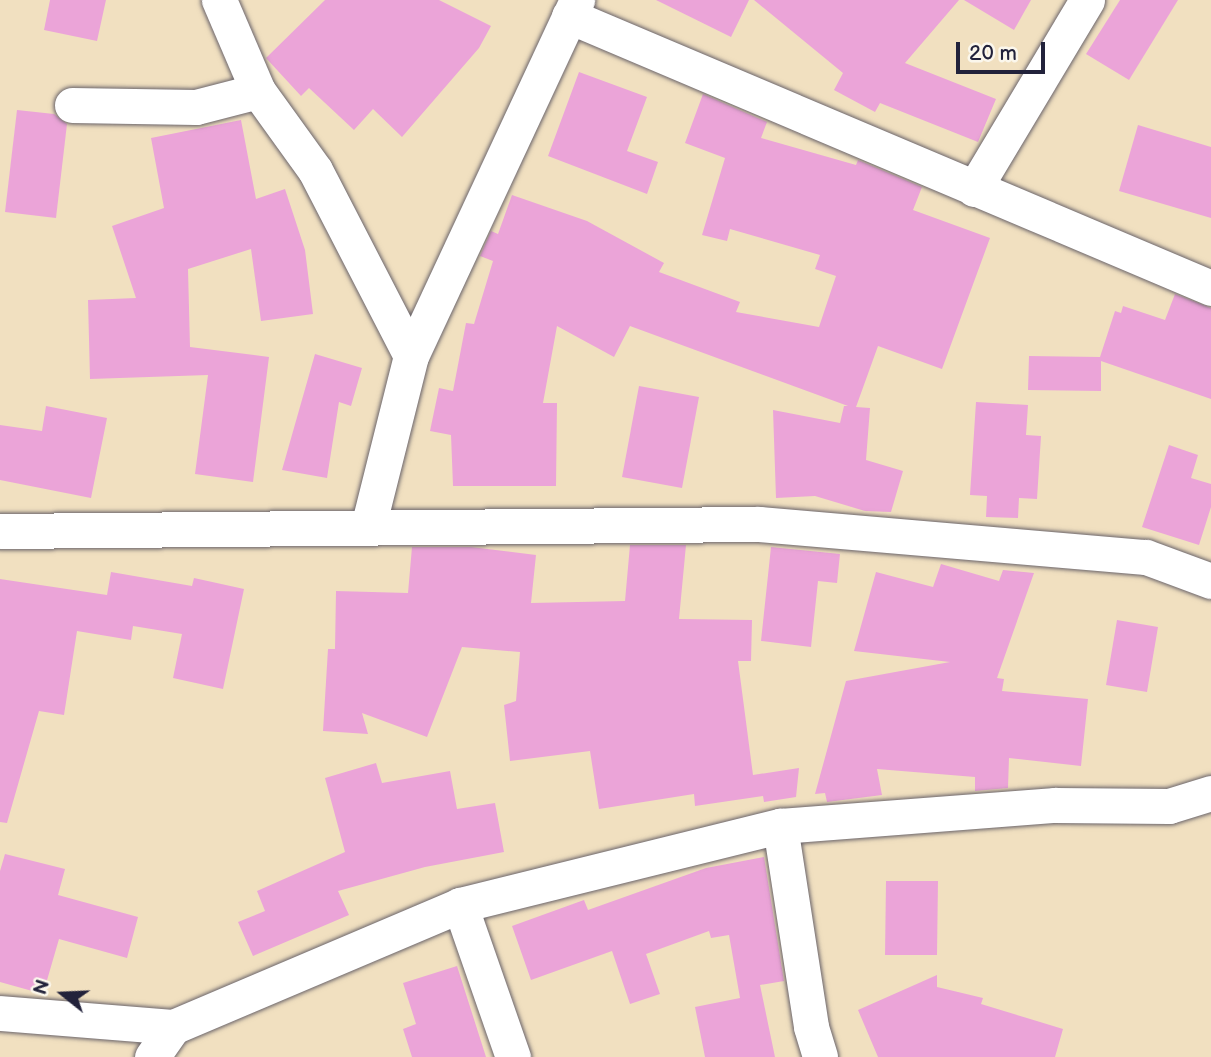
<!DOCTYPE html>
<html>
<head>
<meta charset="utf-8">
<style>
  body { margin:0 }
  #map { position:relative; width:1211px; height:1057px; overflow:hidden; background:#f1e0c0; font-family:"Balsamiq Sans",sans-serif }
  div>[style] { position:absolute }
  .building>* { inset:0; background:#eba4d8 }
  .roads { filter:drop-shadow(0 0 2px #6a646a) drop-shadow(0 0 2px #6a646a) }
  .minor>* { height:35px; margin:-17.5px; padding:0 17.5px; transform-origin:17.5px; border-radius:17.5px; background:#fff }
  span { translate:-50% -50%; white-space:nowrap; text-align:center; line-height:1.15; -webkit-text-stroke:5px #fbf7ec; paint-order:stroke }
  .north { position:absolute; left:28px; top:959px; width:70px; height:70px; -webkit-text-stroke:5px #fbf7ec; paint-order:stroke; rotate:288deg; font-size:19px; font-weight:700; line-height:28px; text-align:center; color:#22223b }
  .north::after { content:''; display:block; margin:auto; width:24px; height:32px; background:#22223b; clip-path:polygon(50% 0,100% 100%,50% 72%,0 100%) }
  .scale { position:absolute; left:956px; top:42px; width:89px; height:32px; box-sizing:border-box; border:4px solid #22223b; border-top:0; padding-left:9px; font-size:21px; line-height:24px; white-space:nowrap; color:#22223b; -webkit-text-stroke:5px #fbf7ec; paint-order:stroke }
</style>
</head>
<body>
<div id="map">
  <div class="building">
    <div style="clip-path:polygon(50px 0,106px 0,97px 41px,44px 30px)"></div>
    <div style="clip-path:polygon(325px 0,439px 0,491px 26px,479px 48px,402px 137px,373px 109px,354px 130px,309px 88px,301px 96px,266px 58px)"></div>
    <div style="clip-path:polygon(656px 0,749px 0,731px 37px)"></div>
    <div style="clip-path:polygon(754px 0,959px 0,905px 63px,996px 99px,978px 142px,880px 103px,875px 112px,834px 90px,843px 73px)"></div>
    <div style="clip-path:polygon(964px 0,1031px 0,1014px 30px)"></div>
    <div style="clip-path:polygon(1120px 0,1178px 0,1129px 80px,1086px 54px)"></div>
    <div style="clip-path:polygon(579px 72px,647px 97px,627px 151px,658px 162px,647px 194px,548px 156px)"></div>
    <div style="clip-path:polygon(703px 94px,767px 122px,761px 138px,856px 165px,858px 160px,922px 187px,913px 210px,990px 238px,942px 369px,878px 346px,856px 407px,870px 408px,866px 460px,903px 471px,891px 512px,865px 511px,815px 496px,776px 498px,773px 410px,840px 423px,844px 406px,848px 406px,630px 326px,614px 357px,557px 326px,543px 403px,557px 403px,556px 486px,453px 486px,451px 435px,430px 431px,439px 388px,453px 391px,466px 323px,474px 324px,493px 261px,480px 256px,491px 231px,498px 234px,512px 195px,587px 221px,664px 263px,659px 272px,740px 302px,736px 312px,819px 327px,836px 276px,815px 269px,820px 255px,730px 229px,727px 241px,702px 235px,725px 158px,685px 143px)"></div>
    <div style="clip-path:polygon(17px 110px,54px 114px,67px 124px,56px 218px,5px 212px)"></div>
    <div style="clip-path:polygon(241px 120px,256px 199px,285px 189px,305px 250px,313px 314px,261px 321px,251px 249px,188px 269px,190px 347px,269px 357px,253px 482px,195px 474px,208px 375px,90px 379px,88px 300px,136px 298px,112px 226px,164px 208px,151px 138px)"></div>
    <div style="clip-path:polygon(1138px 125px,1211px 147px,1211px 218px,1119px 191px)"></div>
    <div style="clip-path:polygon(1175px 294px,1211px 308px,1211px 399px,1101px 361px,1101px 391px,1028px 390px,1029px 356px,1100px 357px,1115px 311px,1121px 313px,1123px 306px,1165px 320px)"></div>
    <div style="clip-path:polygon(315px 354px,362px 368px,351px 406px,339px 402px,327px 478px,282px 470px)"></div>
    <div style="clip-path:polygon(639px 386px,699px 397px,682px 488px,622px 477px)"></div>
    <div style="clip-path:polygon(976px 402px,1028px 405px,1026px 435px,1041px 436px,1037px 499px,1019px 498px,1018px 518px,986px 517px,987px 496px,970px 495px)"></div>
    <div style="clip-path:polygon(46px 406px,107px 418px,91px 498px,0 480px,0 425px,42px 431px)"></div>
    <div style="clip-path:polygon(1169px 445px,1198px 455px,1191px 478px,1211px 484px,1211px 507px,1199px 545px,1142px 527px)"></div>
    <div style="clip-path:polygon(630px 545px,686px 545px,679px 619px,752px 620px,751px 661px,738px 661px,753px 775px,799px 768px,796px 797px,764px 802px,763px 796px,695px 806px,694px 794px,599px 809px,590px 751px,510px 761px,504px 705px,516px 701px,520px 652px,462px 647px,427px 737px,362px 713px,368px 734px,323px 731px,328px 649px,335px 649px,336px 591px,408px 593px,412px 547px,471px 547px,536px 555px,531px 603px,625px 601px)"></div>
    <div style="clip-path:polygon(771px 547px,840px 554px,837px 583px,818px 581px,811px 647px,761px 641px)"></div>
    <div style="clip-path:polygon(941px 564px,999px 581px,1003px 570px,1034px 573px,997px 678px,1004px 679px,1002px 691px,1088px 699px,1081px 766px,1009px 758px,1008px 788px,975px 791px,975px 777px,877px 769px,882px 795px,827px 802px,825px 793px,815px 794px,846px 681px,950px 662px,854px 651px,876px 572px,933px 587px)"></div>
    <div style="clip-path:polygon(111px 572px,192px 586px,194px 578px,244px 589px,223px 689px,173px 678px,182px 634px,133px 626px,131px 640px,77px 631px,64px 715px,39px 711px,7px 823px,0 822px,0 579px,107px 595px)"></div>
    <div style="clip-path:polygon(1117px 620px,1158px 627px,1147px 692px,1106px 685px)"></div>
    <div style="clip-path:polygon(376px 763px,382px 783px,450px 771px,457px 809px,495px 803px,504px 852px,425px 867px,338px 891px,349px 915px,253px 956px,238px 922px,265px 911px,257px 891px,345px 852px,325px 778px)"></div>
    <div style="clip-path:polygon(5px 854px,65px 869px,58px 895px,138px 917px,127px 958px,59px 939px,43px 994px,0 982px,0 871px)"></div>
    <div style="clip-path:polygon(764px 857px,784px 981px,760px 985px,775px 1057px,705px 1057px,695px 1007px,740px 998px,729px 935px,711px 938px,709px 931px,646px 954px,660px 994px,630px 1004px,612px 951px,531px 980px,512px 926px,584px 900px,588px 910px,706px 868px)"></div>
    <div style="clip-path:polygon(886px 881px,938px 881px,937px 955px,885px 955px)"></div>
    <div style="clip-path:polygon(457px 966px,486px 1057px,412px 1057px,403px 1029px,416px 1024px,403px 983px)"></div>
    <div style="clip-path:polygon(937px 975px,937px 987px,983px 998px,981px 1004px,1063px 1029px,1055px 1057px,878px 1057px,858px 1010px)"></div>
  </div>
  <div class="roads">
    <div class="minor">
      <div style="left:219px;top:0;width:99px;rotate:66.8deg"></div>
      <div style="left:569px;top:16px;width:697px;rotate:22.96deg"></div>
      <div style="left:72px;top:105px;width:124px;rotate:0.9deg"></div>
      <div style="left:196px;top:107px;width:64px;rotate:-14.5deg"></div>
      <div style="left:258px;top:91px;width:97px;rotate:54.2deg"></div>
      <div style="left:315px;top:170px;width:209px;rotate:62.7deg"></div>
      <div style="left:974px;top:189px;width:220px;rotate:-59.1deg"></div>
      <div style="left:368px;top:527px;width:176px;rotate:-75.9deg"></div>
      <div style="left:411px;top:356px;width:393px;rotate:-65deg"></div>
      <div style="left:0;top:531px;width:759px;rotate:-0.53deg"></div>
      <div style="left:759px;top:524px;width:388px;rotate:4.9deg"></div>
      <div style="left:1146px;top:557px;width:69px;rotate:20.3deg"></div>
      <div style="left:780px;top:826px;width:203px;rotate:81.2deg"></div>
      <div style="left:811px;top:1027px;width:31px;rotate:73deg"></div>
      <div style="left:460px;top:905px;width:161px;rotate:70.8deg"></div>
      <div style="left:0;top:1013px;width:174px;rotate:4.6deg"></div>
      <div style="left:173px;top:1027px;width:312px;rotate:-23deg"></div>
      <div style="left:460px;top:905px;width:330px;rotate:-13.9deg"></div>
      <div style="left:780px;top:826px;width:276px;rotate:-4.4deg"></div>
      <div style="left:1055px;top:805px;width:114px;rotate:0.5deg"></div>
      <div style="left:1169px;top:806px;width:44px;rotate:-17.2deg"></div>
      <div style="left:152px;top:1057px;width:37px;rotate:-55deg"></div>
    </div>
  </div>
  <div class="north">N</div>
  <div class="scale">20 m</div>
</div>
</body>
</html>
